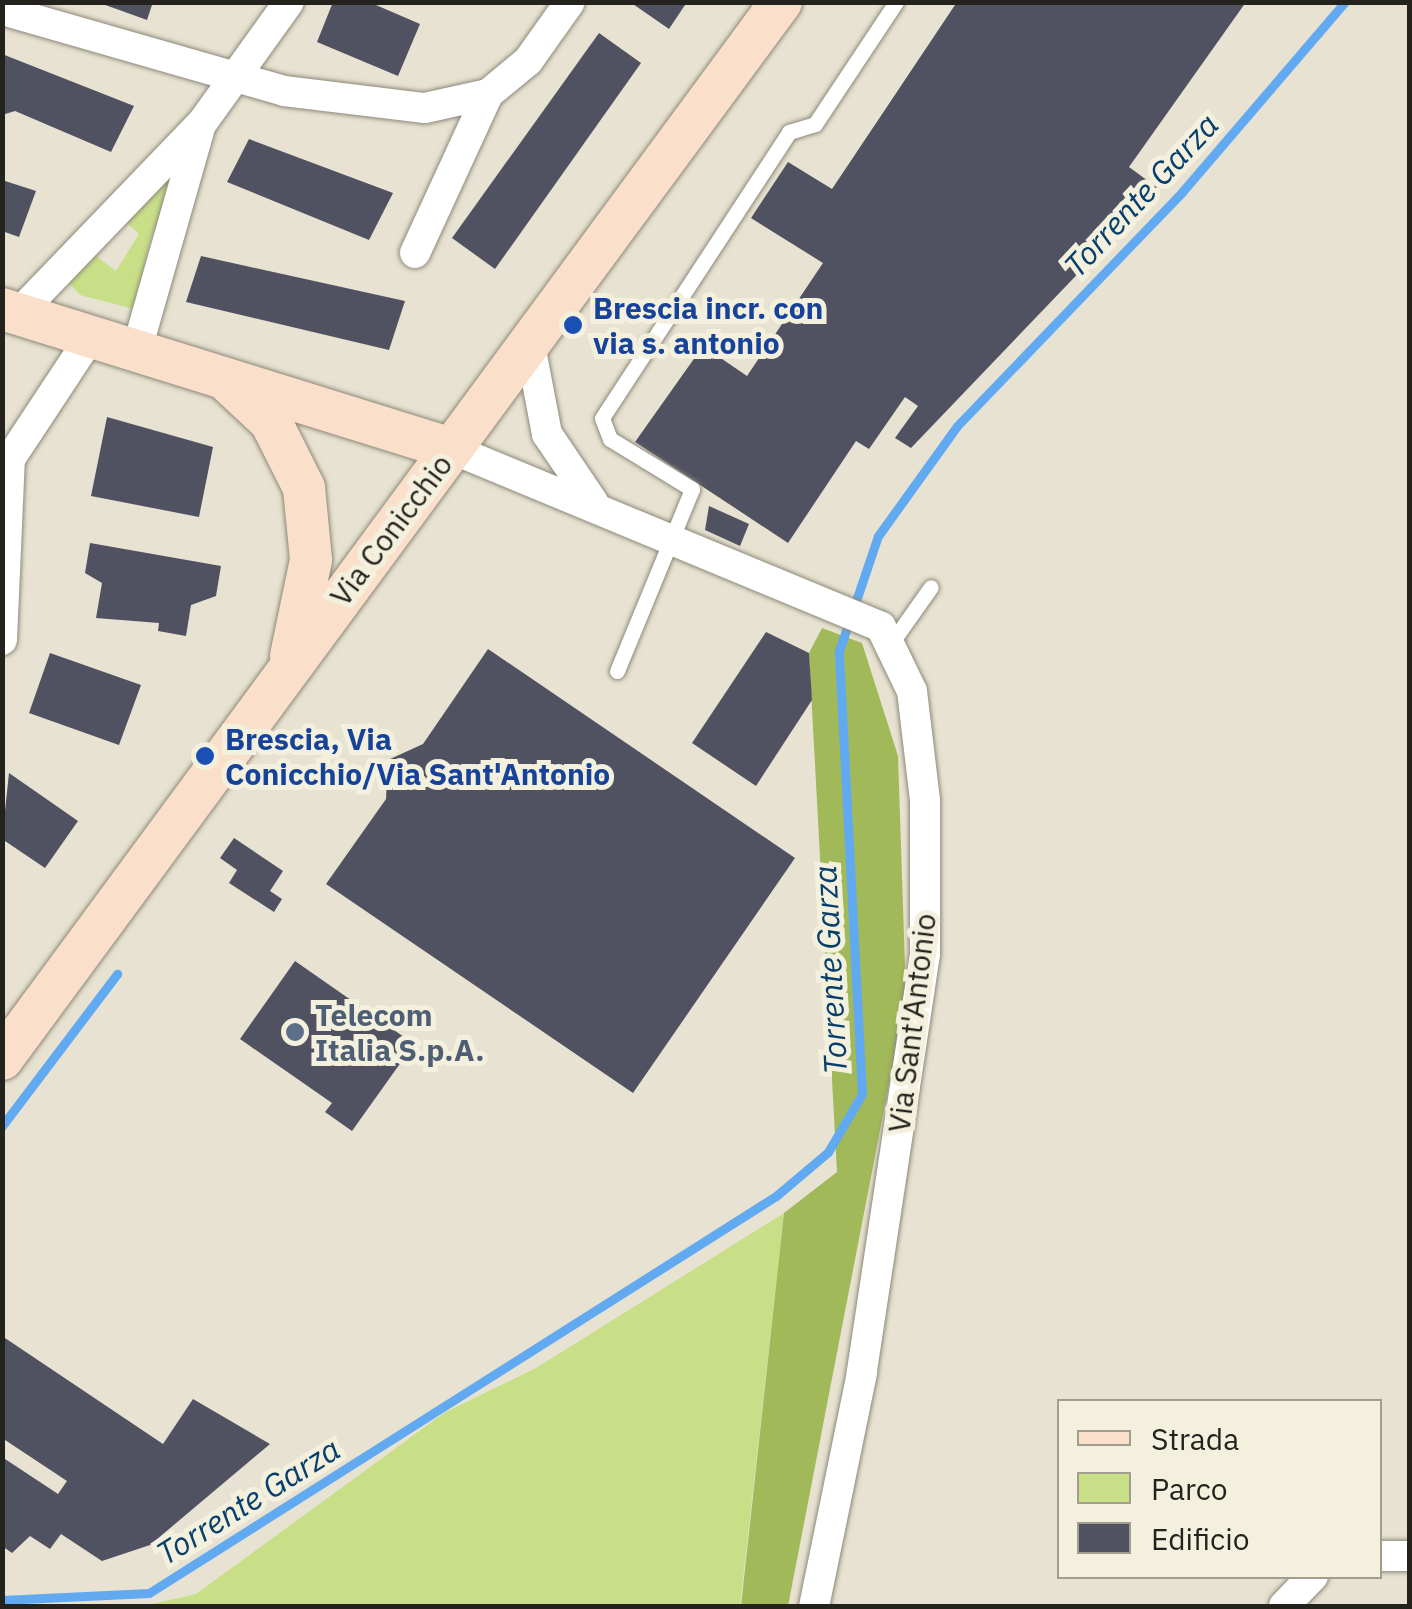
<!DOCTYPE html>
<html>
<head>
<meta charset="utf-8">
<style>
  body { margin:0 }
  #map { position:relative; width:1412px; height:1609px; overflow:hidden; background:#e7e2d1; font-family:"IBM Plex Sans",sans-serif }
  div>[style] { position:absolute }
  .green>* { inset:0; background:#c8df88 }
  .forest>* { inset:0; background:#a1b958 }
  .stream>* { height:9px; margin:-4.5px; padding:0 4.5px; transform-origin:4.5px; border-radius:4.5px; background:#61aaf1 }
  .building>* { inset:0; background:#515261 }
  .roads { filter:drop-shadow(0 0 2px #8d897a) drop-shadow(0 0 2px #8d897a) }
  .lane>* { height:15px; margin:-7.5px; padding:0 7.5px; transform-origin:7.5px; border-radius:7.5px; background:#fff }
  .street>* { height:30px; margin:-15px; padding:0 15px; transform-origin:15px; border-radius:15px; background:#fff }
  .secondary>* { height:42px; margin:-21px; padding:0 21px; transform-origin:21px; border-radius:21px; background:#fadfca }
  .dots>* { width:28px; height:28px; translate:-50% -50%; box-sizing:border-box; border:5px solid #f4f0de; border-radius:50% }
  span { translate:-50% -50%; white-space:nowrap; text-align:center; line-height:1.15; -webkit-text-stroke:10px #f4f0de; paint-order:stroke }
  .transit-label { font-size:30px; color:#164399; font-weight:700 }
  .left { translate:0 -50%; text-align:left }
  .street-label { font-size:30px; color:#24221c }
  .service-label { font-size:30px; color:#4e5e75; font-weight:700 }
  .water-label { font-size:32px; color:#073f6c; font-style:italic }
  .frame { position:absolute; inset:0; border:5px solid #24221c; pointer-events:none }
  .legend { position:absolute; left:1057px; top:1399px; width:325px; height:180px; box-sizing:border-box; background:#f4f0de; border:2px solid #a19e90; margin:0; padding:12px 18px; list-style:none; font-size:30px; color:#24221c }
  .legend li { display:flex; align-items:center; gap:20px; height:50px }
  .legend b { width:50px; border:2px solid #a19e90 }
</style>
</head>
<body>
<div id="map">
  <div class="green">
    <div style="clip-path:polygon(172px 165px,180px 176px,151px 236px,134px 309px,80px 295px,68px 282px,92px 253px,116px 271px,139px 234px,123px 219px)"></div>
    <div style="clip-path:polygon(784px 1213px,740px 1606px,143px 1606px,196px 1594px,444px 1413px,536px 1368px)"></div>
  </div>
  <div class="forest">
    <div style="clip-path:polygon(822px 628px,862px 643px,898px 756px,906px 996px,788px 1606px,741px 1606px,784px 1213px,837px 1172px,809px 653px)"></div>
  </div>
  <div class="stream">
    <div style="left:2px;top:1126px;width:191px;rotate:-52.9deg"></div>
    <div style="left:2px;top:1600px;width:147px;rotate:-2.7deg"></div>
    <div style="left:149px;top:1593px;width:742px;rotate:-32.34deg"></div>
    <div style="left:776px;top:1196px;width:68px;rotate:-40.2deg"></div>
    <div style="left:828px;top:1152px;width:67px;rotate:-59.6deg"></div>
    <div style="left:862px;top:1094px;width:444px;rotate:-93deg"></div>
    <div style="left:839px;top:651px;width:121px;rotate:-71.3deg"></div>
    <div style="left:878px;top:536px;width:135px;rotate:-54.3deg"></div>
    <div style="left:957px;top:426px;width:325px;rotate:-46.1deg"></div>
    <div style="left:1182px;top:192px;width:250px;rotate:-49.4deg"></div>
  </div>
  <div class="building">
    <div style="clip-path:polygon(97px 2px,153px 2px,147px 20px)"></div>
    <div style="clip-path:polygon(333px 2px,369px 2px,420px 24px,398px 76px,317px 42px)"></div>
    <div style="clip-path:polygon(630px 2px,687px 2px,669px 29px)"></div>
    <div style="clip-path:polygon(957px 2px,1246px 2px,1129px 167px,1159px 189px,911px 448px,895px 438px,918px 406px,905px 397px,869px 449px,856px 441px,788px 543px,635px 442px,703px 346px,747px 376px,823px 263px,751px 218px,788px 162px,832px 189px)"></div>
    <div style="clip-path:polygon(599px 33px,641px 63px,495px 269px,452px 238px)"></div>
    <div style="clip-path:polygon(2px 54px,134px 106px,111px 152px,15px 111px,2px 115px)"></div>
    <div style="clip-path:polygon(249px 139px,393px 193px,369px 240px,227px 182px)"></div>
    <div style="clip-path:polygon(2px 180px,36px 191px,19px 237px,2px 231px)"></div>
    <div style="clip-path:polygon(201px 256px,405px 301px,389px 350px,186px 302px)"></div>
    <div style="clip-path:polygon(107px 417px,213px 447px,199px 517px,91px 496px)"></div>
    <div style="clip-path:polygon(709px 506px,749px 524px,740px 546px,705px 530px)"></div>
    <div style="clip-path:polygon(90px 543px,221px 566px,216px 596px,191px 605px,186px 636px,158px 631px,159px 623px,96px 618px,102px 583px,85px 573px)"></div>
    <div style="clip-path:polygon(766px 632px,809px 653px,812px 700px,756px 786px,692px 743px)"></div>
    <div style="clip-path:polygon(488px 649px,795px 858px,633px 1093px,326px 884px,386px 799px,388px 760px,423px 744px)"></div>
    <div style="clip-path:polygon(50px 653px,141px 685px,119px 745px,29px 713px)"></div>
    <div style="clip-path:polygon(9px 773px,78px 821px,45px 868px,2px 839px)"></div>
    <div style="clip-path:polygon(234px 838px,283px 871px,270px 891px,282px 899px,274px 912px,229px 883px,237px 870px,220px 858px)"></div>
    <div style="clip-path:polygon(295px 961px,414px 1044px,352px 1131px,325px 1112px,332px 1103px,240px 1039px)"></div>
    <div style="clip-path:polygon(2px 1336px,163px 1444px,193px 1399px,270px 1444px,150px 1545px,102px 1561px,61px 1534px,50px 1549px,30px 1536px,12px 1553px,2px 1546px,2px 1457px,58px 1494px,67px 1481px,2px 1438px)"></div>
  </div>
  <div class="roads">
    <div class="lane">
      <div style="left:892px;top:642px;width:67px;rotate:-54.7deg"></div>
      <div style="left:617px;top:671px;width:197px;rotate:-67.6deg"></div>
      <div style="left:692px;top:489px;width:96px;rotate:-148.6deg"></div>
      <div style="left:610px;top:439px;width:22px;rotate:-111deg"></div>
      <div style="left:602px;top:418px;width:342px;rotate:-56.8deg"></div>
      <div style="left:789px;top:132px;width:27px;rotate:-17deg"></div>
      <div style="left:815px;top:124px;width:146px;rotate:-56.4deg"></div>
    </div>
    <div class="street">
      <div style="left:2px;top:10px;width:293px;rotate:16deg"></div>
      <div style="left:284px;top:91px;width:142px;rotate:6.9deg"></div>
      <div style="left:425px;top:108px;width:65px;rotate:-12.5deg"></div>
      <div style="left:488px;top:94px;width:52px;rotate:-39.5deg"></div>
      <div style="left:528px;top:61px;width:72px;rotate:-54.6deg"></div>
      <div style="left:415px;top:253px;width:175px;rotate:-65.3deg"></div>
      <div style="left:18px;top:314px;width:265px;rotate:-46.1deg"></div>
      <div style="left:202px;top:123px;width:149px;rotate:-54.3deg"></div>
      <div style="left:530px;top:345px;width:91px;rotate:79.2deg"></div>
      <div style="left:547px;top:434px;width:82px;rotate:55.9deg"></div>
      <div style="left:137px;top:349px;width:227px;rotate:-74.1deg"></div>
      <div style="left:452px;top:449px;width:464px;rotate:22.5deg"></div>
      <div style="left:881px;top:627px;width:71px;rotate:64.2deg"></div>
      <div style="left:912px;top:691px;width:110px;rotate:83.2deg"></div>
      <div style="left:925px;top:800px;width:154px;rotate:90deg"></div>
      <div style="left:925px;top:954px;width:424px;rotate:98.6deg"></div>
      <div style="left:862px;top:1373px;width:238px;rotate:101.6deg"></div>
      <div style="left:2px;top:640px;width:181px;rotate:-87.5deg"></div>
      <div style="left:10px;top:459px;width:147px;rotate:-56.6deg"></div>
      <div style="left:1380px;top:1556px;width:30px"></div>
      <div style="left:1284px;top:1606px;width:42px;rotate:-46deg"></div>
    </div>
    <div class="secondary">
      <div style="left:2px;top:309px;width:471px;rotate:17.3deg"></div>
      <div style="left:227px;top:381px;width:60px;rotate:43deg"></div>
      <div style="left:271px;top:422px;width:74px;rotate:63.4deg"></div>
      <div style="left:304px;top:488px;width:72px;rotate:84.4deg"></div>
      <div style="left:311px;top:560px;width:98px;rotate:101.8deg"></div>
      <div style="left:2px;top:1059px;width:1313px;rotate:-53.61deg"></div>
    </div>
  </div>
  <div class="dots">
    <div style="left:573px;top:325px;background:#1a4fb4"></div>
    <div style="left:205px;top:756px;background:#1a4fb4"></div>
    <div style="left:295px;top:1032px;background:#5c6f8a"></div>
  </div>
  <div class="transit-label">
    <span class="left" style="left:593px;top:325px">Brescia incr. con<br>via s. antonio</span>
    <span class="left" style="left:225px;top:756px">Brescia, Via<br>Conicchio/Via Sant'Antonio</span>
  </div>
  <div class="street-label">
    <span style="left:391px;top:530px;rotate:-53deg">Via Conicchio</span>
    <span style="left:912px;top:1023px;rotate:-83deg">Via Sant'Antonio</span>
  </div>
  <div class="service-label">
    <span class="left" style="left:315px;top:1032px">Telecom<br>Italia S.p.A.</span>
  </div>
  <div class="water-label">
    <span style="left:1141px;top:195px;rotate:-47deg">Torrente Garza</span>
    <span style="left:830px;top:970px;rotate:-93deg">Torrente Garza</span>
    <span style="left:248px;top:1501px;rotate:-32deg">Torrente Garza</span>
  </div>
  <div class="frame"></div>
  <ul class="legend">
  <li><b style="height:12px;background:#fadfca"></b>Strada</li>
  <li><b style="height:28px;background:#c8df88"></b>Parco</li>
  <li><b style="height:28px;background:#515261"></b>Edificio</li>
  </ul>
</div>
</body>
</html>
